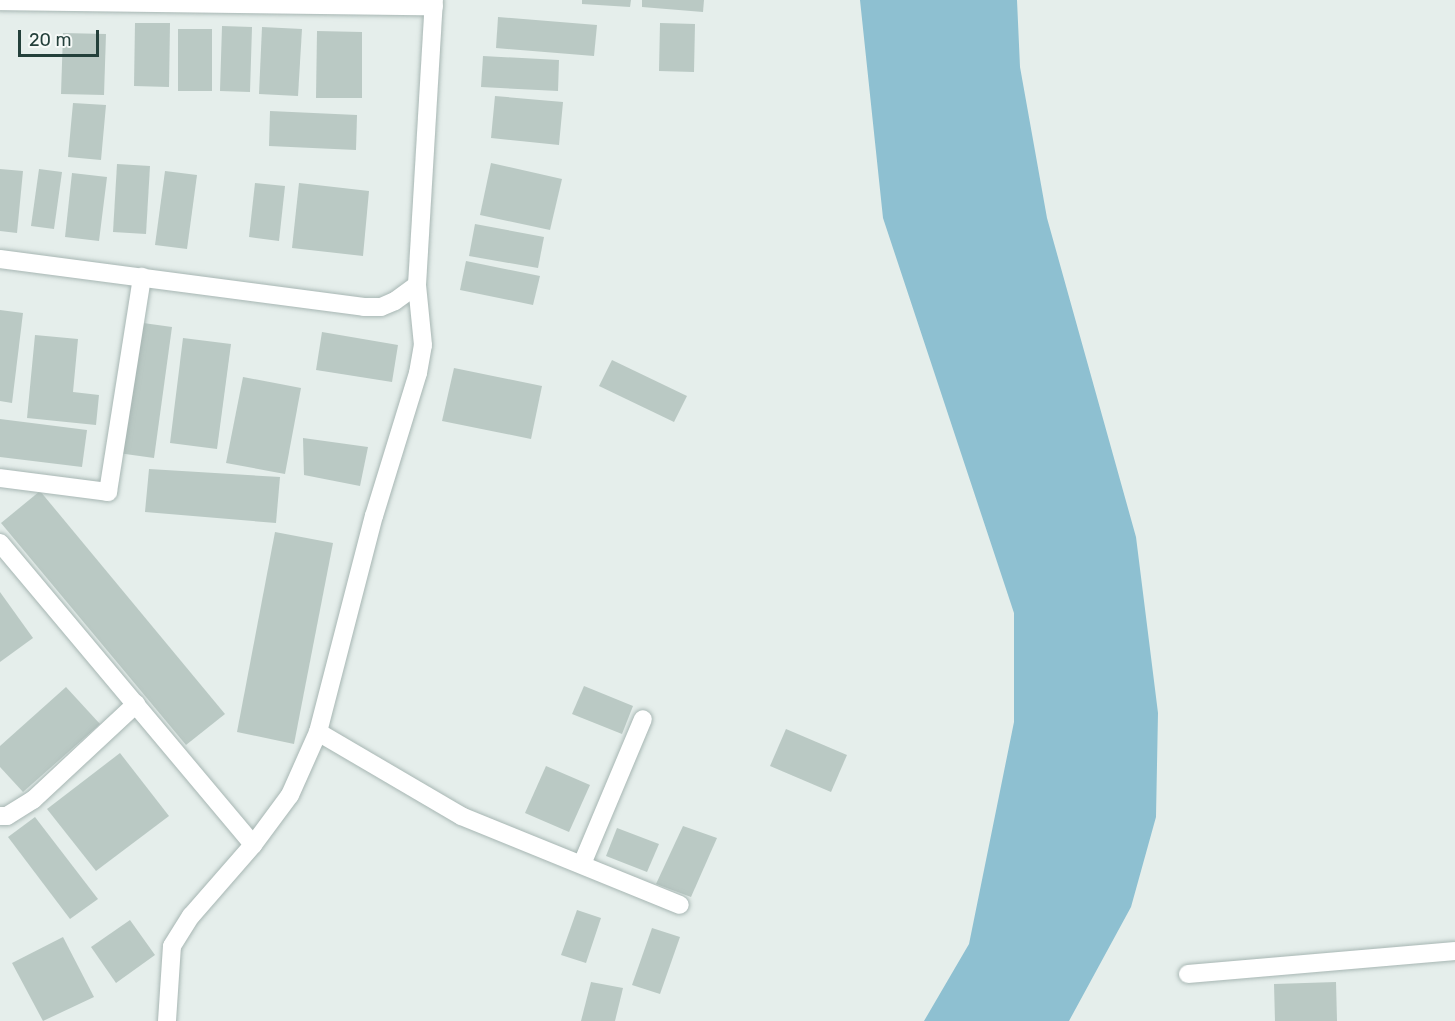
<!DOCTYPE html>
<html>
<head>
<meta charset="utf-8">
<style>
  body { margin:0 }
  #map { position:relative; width:1455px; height:1021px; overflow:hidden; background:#e5eeeb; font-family:Rubik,sans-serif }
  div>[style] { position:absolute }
  .water>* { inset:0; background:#8ec0d1 }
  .building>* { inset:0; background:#bac9c4 }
  .roads { filter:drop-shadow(0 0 2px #a7b6b3) drop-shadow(0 0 2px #a7b6b3) }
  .minor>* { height:18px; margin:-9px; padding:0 9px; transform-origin:9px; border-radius:9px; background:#fff }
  span { translate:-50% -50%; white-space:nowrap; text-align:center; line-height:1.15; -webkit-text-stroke:6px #f6faf8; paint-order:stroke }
  .scale { position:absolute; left:18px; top:30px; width:81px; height:27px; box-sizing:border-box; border:3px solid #24403b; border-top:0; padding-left:8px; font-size:18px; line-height:21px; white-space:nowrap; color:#24403b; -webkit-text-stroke:4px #f6faf8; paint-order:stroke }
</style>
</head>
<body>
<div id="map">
  <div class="water">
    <div style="clip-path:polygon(860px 0,1017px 0,1020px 67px,1047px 218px,1136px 537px,1158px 713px,1156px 817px,1131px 907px,1069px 1021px,924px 1021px,969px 944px,1014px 722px,1014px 613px,883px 218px)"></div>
  </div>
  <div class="building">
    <div style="clip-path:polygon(582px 0,631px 0,630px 7px,582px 4px)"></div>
    <div style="clip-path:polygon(642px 0,704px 0,703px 12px,642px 7px)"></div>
    <div style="clip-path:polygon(498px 17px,597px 25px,594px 56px,496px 48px)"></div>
    <div style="clip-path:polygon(135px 23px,170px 23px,169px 87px,134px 86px)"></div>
    <div style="clip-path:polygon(660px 23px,695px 24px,694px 72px,659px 71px)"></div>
    <div style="clip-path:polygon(222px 26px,252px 27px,250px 92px,220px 91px)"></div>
    <div style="clip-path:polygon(262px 27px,302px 29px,298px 96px,259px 94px)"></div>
    <div style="clip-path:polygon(178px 29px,212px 29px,212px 91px,178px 91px)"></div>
    <div style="clip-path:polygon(317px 31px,362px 32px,362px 98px,316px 98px)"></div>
    <div style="clip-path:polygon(63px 33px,106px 34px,104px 95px,61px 94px)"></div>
    <div style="clip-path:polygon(483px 56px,559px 60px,558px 91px,481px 87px)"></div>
    <div style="clip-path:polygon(495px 96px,563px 102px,559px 145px,491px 138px)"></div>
    <div style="clip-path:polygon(73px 103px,106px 105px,101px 160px,68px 157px)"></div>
    <div style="clip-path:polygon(270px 111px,357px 115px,356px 150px,269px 146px)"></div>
    <div style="clip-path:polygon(491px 163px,562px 179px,550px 230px,480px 215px)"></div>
    <div style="clip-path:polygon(117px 164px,150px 166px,146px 234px,113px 232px)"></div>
    <div style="clip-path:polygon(0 169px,23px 171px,17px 233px,0 231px)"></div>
    <div style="clip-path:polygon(39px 169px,62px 172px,54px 229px,31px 226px)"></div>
    <div style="clip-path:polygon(165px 171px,197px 175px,187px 249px,155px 245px)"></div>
    <div style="clip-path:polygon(72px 173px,107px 177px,99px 241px,65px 237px)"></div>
    <div style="clip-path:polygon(255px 183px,285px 186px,279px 241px,249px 237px)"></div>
    <div style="clip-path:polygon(299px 183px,369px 191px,363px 256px,292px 248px)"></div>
    <div style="clip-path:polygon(475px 224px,544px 237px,538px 268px,469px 256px)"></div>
    <div style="clip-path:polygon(466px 261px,540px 276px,533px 305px,460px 290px)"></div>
    <div style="clip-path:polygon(0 310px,23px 313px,12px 403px,0 401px)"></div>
    <div style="clip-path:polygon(136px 322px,172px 327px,154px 458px,118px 453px)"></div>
    <div style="clip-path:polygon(322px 332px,398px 345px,392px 382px,316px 370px)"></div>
    <div style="clip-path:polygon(35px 335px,78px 339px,73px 392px,99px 395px,96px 425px,27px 418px)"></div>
    <div style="clip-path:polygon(183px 338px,231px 344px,217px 449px,170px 443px)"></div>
    <div style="clip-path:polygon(612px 360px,687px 396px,674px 422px,599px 386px)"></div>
    <div style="clip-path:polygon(454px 368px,542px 386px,531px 439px,442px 421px)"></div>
    <div style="clip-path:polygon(243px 377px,301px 388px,285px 474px,226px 463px)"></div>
    <div style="clip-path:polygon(0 419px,87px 430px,82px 467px,0 457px)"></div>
    <div style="clip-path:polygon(303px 438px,368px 447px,360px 486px,304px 475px)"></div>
    <div style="clip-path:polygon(149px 469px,280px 477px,276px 523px,145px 512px)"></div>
    <div style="clip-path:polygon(40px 491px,225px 714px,186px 745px,1px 523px)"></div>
    <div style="clip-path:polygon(275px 532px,333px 543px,294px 744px,237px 732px)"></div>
    <div style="clip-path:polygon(0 592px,33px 638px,0 662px)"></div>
    <div style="clip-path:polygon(584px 686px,633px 706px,622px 734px,572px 714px)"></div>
    <div style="clip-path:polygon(66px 687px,100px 724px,23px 792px,0 767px,0 746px)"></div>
    <div style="clip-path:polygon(786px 729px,847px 755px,831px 792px,770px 766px)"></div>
    <div style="clip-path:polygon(120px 753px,169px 816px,96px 871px,47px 809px)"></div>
    <div style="clip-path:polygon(546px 766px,590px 785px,569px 832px,525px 813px)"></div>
    <div style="clip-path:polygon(35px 817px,98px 899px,70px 919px,8px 837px)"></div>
    <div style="clip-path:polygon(683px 826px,717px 838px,691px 897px,656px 884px)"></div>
    <div style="clip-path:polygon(617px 828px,659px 844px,647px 872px,606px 856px)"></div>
    <div style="clip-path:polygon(577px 910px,601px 918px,586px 963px,561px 955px)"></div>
    <div style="clip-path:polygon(130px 920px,155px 955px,116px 983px,91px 947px)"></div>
    <div style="clip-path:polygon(652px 928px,680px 937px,660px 994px,632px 985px)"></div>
    <div style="clip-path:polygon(63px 937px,94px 997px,43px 1021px,12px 963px)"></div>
    <div style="clip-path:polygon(591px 982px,623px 988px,615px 1021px,581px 1021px)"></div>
    <div style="clip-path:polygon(1336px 982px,1337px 1021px,1275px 1021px,1274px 984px)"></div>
  </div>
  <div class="roads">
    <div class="minor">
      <div style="left:0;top:1px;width:434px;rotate:0.7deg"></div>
      <div style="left:0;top:259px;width:367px;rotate:7.5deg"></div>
      <div style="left:364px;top:307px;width:17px"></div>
      <div style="left:381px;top:307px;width:15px;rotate:-23deg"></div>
      <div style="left:395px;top:301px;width:27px;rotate:-36deg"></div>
      <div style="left:417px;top:285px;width:286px;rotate:-86.6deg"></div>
      <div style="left:0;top:478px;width:109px;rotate:7.4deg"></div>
      <div style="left:108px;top:492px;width:218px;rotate:-81deg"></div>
      <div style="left:0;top:543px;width:394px;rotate:50deg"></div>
      <div style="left:318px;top:732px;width:166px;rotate:30.4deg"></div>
      <div style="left:461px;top:816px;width:236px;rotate:22.1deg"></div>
      <div style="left:0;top:816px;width:7px"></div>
      <div style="left:7px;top:816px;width:31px;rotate:-32deg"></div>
      <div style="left:33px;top:800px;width:141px;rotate:-43deg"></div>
      <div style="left:582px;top:864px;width:157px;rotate:-67.2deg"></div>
      <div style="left:1188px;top:974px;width:268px;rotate:-4.9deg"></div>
      <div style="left:167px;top:1021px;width:75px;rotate:-86.2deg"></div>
      <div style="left:172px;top:946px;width:36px;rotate:-58deg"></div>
      <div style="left:191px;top:916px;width:94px;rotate:-48.9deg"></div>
      <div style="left:253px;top:845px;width:62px;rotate:-53.5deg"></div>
      <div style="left:290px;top:795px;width:69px;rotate:-66deg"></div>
      <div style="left:318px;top:732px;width:223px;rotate:-75.5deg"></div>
      <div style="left:374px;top:516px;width:150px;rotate:-72.9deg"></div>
      <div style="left:418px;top:373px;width:28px;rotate:-80deg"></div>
      <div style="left:423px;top:345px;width:60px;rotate:-95.7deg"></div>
    </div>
  </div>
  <div class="scale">20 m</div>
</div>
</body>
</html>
